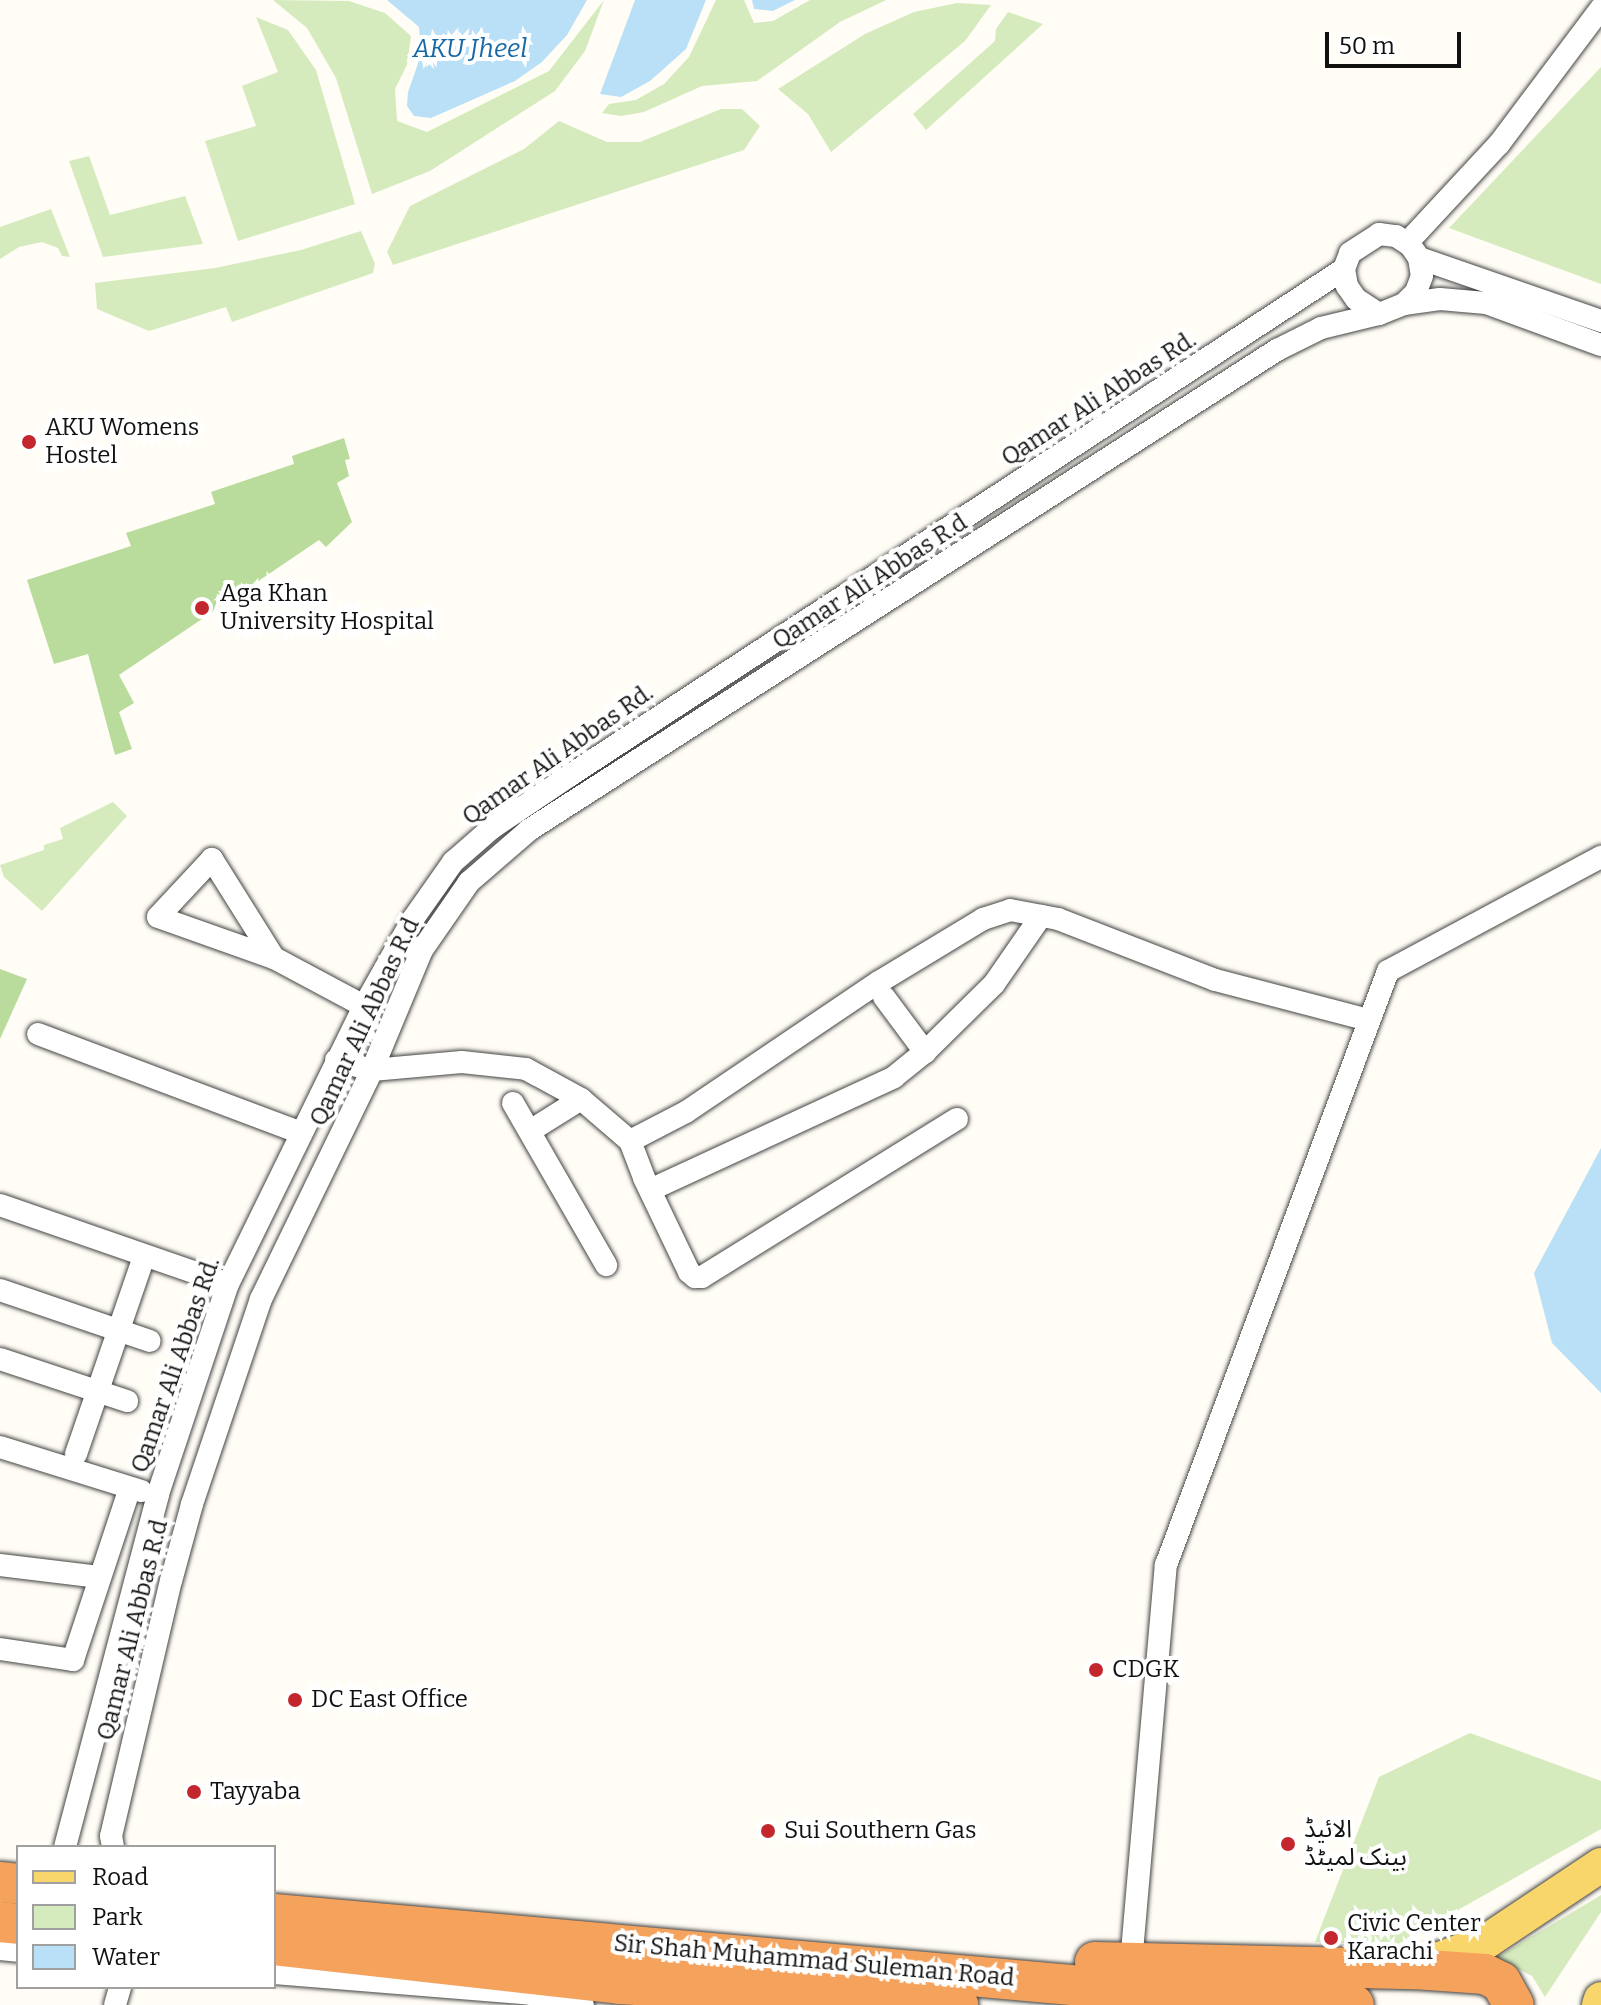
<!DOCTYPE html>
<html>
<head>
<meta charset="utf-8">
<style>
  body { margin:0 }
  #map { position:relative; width:1601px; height:2005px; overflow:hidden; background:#fffdf5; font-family:Bitter,"Noto Sans Arabic",serif }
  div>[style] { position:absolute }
  .green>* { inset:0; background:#d5ebbd }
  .forest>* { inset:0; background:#b9dc9c }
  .water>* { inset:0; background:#b9e0f7 }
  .roads { filter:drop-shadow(0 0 2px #444) drop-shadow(0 0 2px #444) }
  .street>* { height:22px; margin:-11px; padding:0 11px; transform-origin:11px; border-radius:11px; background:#fff }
  .primary>* { height:34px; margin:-17px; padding:0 17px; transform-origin:17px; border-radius:17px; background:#f9d66b }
  .highway>* { height:40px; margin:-20px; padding:0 20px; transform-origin:20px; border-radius:20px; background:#f5a25d }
  .dots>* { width:22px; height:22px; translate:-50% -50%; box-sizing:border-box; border:4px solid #fff; border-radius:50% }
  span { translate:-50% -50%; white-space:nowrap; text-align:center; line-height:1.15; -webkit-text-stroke:8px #fff; paint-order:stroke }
  .street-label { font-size:24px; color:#111 }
  .poi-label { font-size:24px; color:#111 }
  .left { translate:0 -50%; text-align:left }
  .water-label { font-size:26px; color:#1768a6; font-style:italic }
  .legend { position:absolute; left:16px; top:1845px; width:260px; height:144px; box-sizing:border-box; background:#fff; border:2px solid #a0a0a0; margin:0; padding:10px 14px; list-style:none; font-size:24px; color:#111 }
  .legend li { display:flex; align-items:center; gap:16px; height:40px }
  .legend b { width:40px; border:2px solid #a0a0a0 }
  .scale { position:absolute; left:1325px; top:32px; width:136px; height:36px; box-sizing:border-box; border:4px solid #111; border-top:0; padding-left:10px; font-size:24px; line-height:28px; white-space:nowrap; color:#111; -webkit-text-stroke:6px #fff; paint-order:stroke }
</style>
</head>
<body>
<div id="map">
  <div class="green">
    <div style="clip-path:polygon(273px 0,349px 1px,385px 13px,411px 36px,407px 65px,395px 89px,397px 121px,427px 132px,549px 71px,604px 0,585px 51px,555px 91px,430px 171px,372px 194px,336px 78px,307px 28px)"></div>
    <div style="clip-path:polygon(716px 0,744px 0,754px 23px,773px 21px,810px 0,886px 0,840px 22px,757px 81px,702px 86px,644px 112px,621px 116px,602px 113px,609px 104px,636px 100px,664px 84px,689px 57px)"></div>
    <div style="clip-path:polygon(957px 3px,991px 5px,965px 41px,831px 152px,808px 114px,778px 89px,865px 34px,914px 12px)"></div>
    <div style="clip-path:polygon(1008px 12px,1043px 24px,926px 130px,913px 114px,995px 41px,996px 29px)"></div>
    <div style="clip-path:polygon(256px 17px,288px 30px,316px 70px,355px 204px,238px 241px,205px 141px,256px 126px,242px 86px,278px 72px)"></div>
    <div style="clip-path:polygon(1601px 67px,1601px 284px,1449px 228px)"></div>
    <div style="clip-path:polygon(721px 109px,742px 109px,760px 126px,744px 150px,393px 265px,387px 252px,410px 206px,524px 149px,559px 121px,607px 142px,640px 142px)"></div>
    <div style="clip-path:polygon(89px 156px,110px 215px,185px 196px,203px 244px,103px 257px,69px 161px)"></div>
    <div style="clip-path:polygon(51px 209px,70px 257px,62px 256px,58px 248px,42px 242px,19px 247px,0 259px,0 227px)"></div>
    <div style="clip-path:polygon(361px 231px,375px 264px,373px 273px,232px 322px,226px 307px,149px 331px,97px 309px,95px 283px,215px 268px,301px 250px)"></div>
    <div style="clip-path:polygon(113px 802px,127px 816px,42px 911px,4px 877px,0 865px,44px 850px,44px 845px,63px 839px,60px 828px)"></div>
    <div style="clip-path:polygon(1470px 1733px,1601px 1781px,1601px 1829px,1396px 1945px,1315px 1942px,1379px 1777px)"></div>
    <div style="clip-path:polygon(1601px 1895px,1601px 1912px,1545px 1997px,1532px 1976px,1496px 1958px)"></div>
  </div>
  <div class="forest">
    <div style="clip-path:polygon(344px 438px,350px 459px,345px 460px,349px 476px,337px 483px,352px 522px,326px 547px,319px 540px,119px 675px,134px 703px,119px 712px,132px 749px,115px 755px,88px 654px,54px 664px,27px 580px,131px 546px,126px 533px,215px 504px,211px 492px,294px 464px,292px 456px)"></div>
    <div style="clip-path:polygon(0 969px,27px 979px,0 1039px)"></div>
  </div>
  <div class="water">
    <div style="clip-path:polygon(387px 0,587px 0,567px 35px,542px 62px,515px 81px,431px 118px,414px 116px,407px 106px,408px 92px,421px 55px,419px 27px)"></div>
    <div style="clip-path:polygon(635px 0,706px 0,686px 49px,650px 81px,621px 97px,600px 94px)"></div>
    <div style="clip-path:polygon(752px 0,795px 0,773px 11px,754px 9px)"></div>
    <div style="clip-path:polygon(1601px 1148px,1601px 1393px,1552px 1343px,1534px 1273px)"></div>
  </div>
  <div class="roads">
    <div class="street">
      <div style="left:1379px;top:234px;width:17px;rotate:7deg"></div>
      <div style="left:1396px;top:236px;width:17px;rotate:33deg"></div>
      <div style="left:1410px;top:245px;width:16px;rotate:55deg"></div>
      <div style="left:1419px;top:258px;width:18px;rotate:81deg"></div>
      <div style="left:1422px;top:276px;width:17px;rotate:111deg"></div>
      <div style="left:1416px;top:292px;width:17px;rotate:135deg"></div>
      <div style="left:1404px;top:304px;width:27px;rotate:158deg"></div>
      <div style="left:1379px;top:314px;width:27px;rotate:-147deg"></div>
      <div style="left:1356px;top:299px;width:16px;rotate:-125deg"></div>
      <div style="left:1347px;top:286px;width:17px;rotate:-100deg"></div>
      <div style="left:1344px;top:269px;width:17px;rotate:-69deg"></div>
      <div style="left:1350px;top:253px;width:35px;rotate:-33deg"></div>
      <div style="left:1407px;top:243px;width:135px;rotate:-47.1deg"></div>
      <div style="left:1499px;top:144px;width:170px;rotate:-53.1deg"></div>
      <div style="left:1419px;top:258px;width:193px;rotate:19.1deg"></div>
      <div style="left:1404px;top:304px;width:36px;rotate:-8deg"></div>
      <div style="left:1440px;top:299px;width:46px;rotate:5deg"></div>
      <div style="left:1486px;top:303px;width:122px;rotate:20.1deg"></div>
      <div style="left:274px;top:958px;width:117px;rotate:-122.1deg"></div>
      <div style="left:212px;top:859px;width:79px;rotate:133deg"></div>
      <div style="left:158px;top:917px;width:123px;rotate:19.5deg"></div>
      <div style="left:274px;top:958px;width:102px;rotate:28.1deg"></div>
      <div style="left:884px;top:997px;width:69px;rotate:53.3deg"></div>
      <div style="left:38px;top:1034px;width:281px;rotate:20.6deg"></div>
      <div style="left:336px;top:1060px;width:37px;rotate:16deg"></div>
      <div style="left:372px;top:1070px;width:90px;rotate:-5.1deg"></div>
      <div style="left:462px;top:1062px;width:64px;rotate:6.2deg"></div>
      <div style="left:526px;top:1069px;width:63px;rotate:28.6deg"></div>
      <div style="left:581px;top:1099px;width:65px;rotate:40.6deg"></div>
      <div style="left:630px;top:1141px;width:40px;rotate:69deg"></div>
      <div style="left:644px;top:1178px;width:104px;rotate:64.4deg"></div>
      <div style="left:689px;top:1272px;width:8px;rotate:40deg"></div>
      <div style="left:695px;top:1277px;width:7px"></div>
      <div style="left:702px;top:1277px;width:300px;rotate:-31.8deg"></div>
      <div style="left:513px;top:1103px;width:187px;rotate:60.1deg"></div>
      <div style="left:530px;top:1131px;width:60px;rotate:-32.1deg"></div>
      <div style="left:630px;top:1141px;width:63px;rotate:-27.4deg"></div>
      <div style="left:686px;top:1112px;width:233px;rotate:-34deg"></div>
      <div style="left:879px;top:982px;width:122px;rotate:-31.2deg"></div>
      <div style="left:983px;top:919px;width:28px;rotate:-18deg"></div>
      <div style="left:1010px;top:910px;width:49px;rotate:10.6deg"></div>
      <div style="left:1058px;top:919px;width:168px;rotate:21.2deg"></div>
      <div style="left:1215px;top:980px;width:159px;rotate:14.6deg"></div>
      <div style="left:650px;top:1190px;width:269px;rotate:-24.8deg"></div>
      <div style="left:894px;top:1077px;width:40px;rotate:-39deg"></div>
      <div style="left:925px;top:1052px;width:97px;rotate:-44.6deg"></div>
      <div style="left:994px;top:984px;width:83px;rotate:-55.3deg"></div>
      <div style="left:0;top:1205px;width:241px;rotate:19.1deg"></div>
      <div style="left:0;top:1290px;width:158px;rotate:18.8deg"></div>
      <div style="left:0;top:1359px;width:134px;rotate:18.3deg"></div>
      <div style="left:0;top:1447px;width:148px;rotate:17.3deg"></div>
      <div style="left:76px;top:1454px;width:209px;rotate:-71deg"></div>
      <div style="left:0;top:1565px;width:100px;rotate:6.9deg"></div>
      <div style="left:0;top:1649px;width:74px;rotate:8.6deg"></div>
      <div style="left:73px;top:1660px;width:181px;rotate:-71.7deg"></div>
      <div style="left:65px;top:1847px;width:365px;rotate:-75.2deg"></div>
      <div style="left:158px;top:1494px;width:221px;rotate:-71.6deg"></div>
      <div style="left:228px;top:1284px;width:309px;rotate:-63.9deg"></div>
      <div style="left:364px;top:1006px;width:100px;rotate:-60.6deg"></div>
      <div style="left:413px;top:919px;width:70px;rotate:-54.9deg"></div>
      <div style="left:453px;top:862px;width:52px;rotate:-41.1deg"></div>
      <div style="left:492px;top:828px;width:93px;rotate:-34deg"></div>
      <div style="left:569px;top:776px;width:926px;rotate:-33.19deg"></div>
      <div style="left:113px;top:1847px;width:11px;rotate:-100deg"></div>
      <div style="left:111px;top:1836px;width:262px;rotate:-76.8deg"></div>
      <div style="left:171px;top:1581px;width:80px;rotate:-74.7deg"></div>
      <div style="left:192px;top:1504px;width:216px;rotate:-71.4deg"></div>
      <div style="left:261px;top:1299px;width:254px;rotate:-64.1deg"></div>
      <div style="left:372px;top:1070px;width:130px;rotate:-67.4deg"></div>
      <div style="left:422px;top:950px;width:83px;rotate:-55.3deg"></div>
      <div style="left:469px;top:882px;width:79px;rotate:-40.9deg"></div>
      <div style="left:529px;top:830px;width:889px;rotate:-32.69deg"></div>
      <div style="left:1277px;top:350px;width:49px;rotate:-26.6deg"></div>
      <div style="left:1321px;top:328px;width:60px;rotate:-13.6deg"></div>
      <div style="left:0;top:1949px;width:18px;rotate:6deg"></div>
      <div style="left:1131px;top:1963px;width:400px;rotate:-85deg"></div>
      <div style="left:1166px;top:1565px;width:634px;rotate:-69.51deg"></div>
      <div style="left:1388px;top:971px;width:242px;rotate:-28.2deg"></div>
      <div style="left:274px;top:1973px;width:252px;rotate:4.6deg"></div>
      <div style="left:525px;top:1993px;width:59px;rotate:11.7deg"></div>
      <div style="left:115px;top:2005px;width:19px;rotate:-74deg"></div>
    </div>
    <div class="primary">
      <div style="left:1419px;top:1967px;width:73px;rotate:-20.9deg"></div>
      <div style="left:1487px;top:1941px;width:137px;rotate:-33.7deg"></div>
      <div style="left:1599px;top:2005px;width:6px;rotate:-72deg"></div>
    </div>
    <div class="highway">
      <div style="left:0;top:1882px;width:18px;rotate:6deg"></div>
      <div style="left:274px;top:1914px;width:913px;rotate:5.09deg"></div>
      <div style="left:1183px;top:1995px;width:171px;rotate:3.3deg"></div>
      <div style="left:0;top:1922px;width:18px;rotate:6deg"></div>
      <div style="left:274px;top:1945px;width:348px;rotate:6.4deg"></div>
      <div style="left:620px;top:1984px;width:339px;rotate:3.6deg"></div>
      <div style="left:1095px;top:1962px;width:319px;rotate:1.3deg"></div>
      <div style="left:1414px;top:1969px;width:71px;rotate:4deg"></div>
      <div style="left:1485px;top:1974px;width:18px;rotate:27deg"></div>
      <div style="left:1501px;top:1982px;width:26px;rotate:61deg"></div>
    </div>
  </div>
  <div class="dots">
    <div style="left:29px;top:442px;background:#c4262e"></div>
    <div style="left:202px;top:608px;background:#c4262e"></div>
    <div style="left:1096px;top:1670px;background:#c4262e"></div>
    <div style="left:295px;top:1700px;background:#c4262e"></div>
    <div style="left:194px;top:1792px;background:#c4262e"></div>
    <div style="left:768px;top:1831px;background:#c4262e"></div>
    <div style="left:1288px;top:1844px;background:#c4262e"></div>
    <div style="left:1331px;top:1938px;background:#c4262e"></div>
  </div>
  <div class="street-label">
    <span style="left:1099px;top:399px;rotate:-33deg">Qamar Ali Abbas Rd.</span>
    <span style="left:870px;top:582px;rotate:-33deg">Qamar Ali Abbas R.d</span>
    <span style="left:558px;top:755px;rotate:-35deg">Qamar Ali Abbas Rd.</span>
    <span style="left:365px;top:1022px;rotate:-65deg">Qamar Ali Abbas R.d</span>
    <span style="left:176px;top:1365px;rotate:-71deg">Qamar Ali Abbas Rd.</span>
    <span style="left:133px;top:1630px;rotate:-76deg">Qamar Ali Abbas R.d</span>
    <span style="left:814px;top:1961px;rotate:5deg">Sir Shah Muhammad Suleman Road</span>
  </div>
  <div class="poi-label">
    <span class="left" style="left:45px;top:442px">AKU Womens<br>Hostel</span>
    <span class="left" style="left:220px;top:608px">Aga Khan<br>University Hospital</span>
    <span class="left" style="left:1112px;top:1670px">CDGK</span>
    <span class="left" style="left:311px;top:1700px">DC East Office</span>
    <span class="left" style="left:210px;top:1792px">Tayyaba</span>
    <span class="left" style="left:1304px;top:1844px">الائیڈ<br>بینک لمیٹڈ</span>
    <span class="left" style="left:784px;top:1831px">Sui Southern Gas</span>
    <span class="left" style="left:1347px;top:1938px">Civic Center<br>Karachi</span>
  </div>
  <div class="water-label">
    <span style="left:470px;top:49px">AKU Jheel</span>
  </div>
  <ul class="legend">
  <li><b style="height:10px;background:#f9d66b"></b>Road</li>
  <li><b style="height:22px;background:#d5ebbd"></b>Park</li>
  <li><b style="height:22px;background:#b9e0f7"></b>Water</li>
  </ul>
  <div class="scale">50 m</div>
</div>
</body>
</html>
